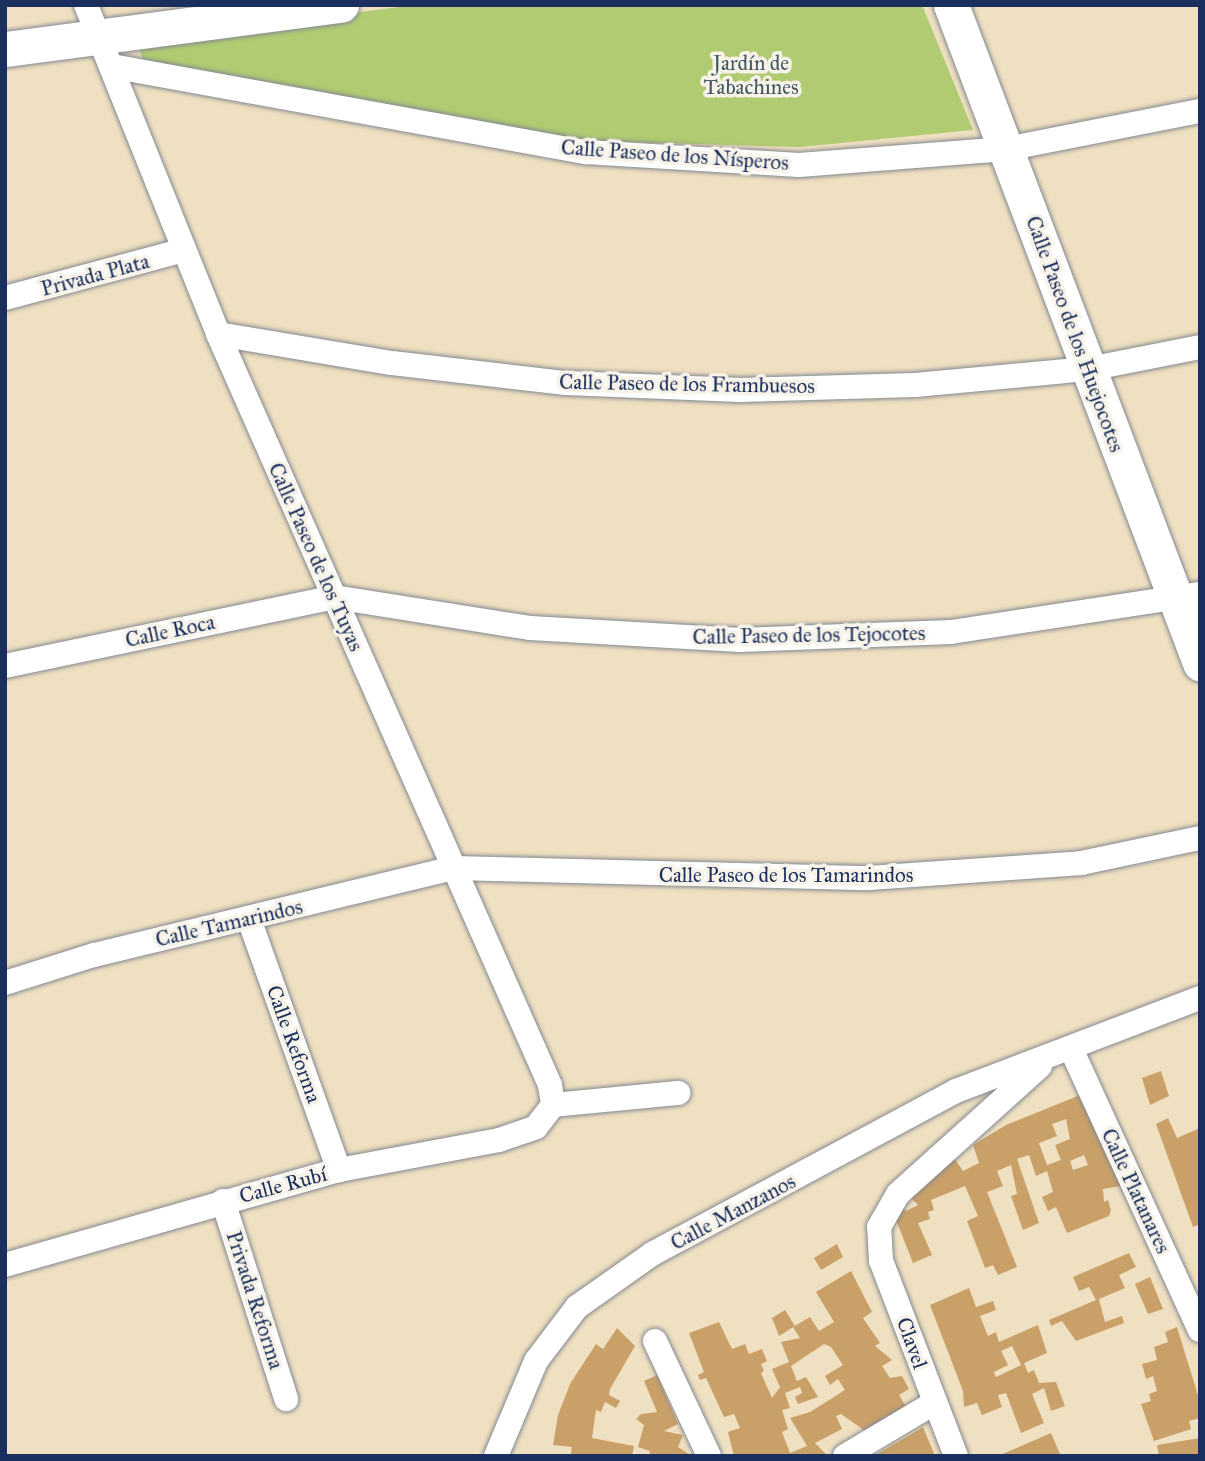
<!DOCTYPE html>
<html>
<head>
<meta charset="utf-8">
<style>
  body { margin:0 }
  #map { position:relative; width:1205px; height:1461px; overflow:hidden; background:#efe0c1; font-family:"IM FELL Great Primer",serif }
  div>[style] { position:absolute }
  .green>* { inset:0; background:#b0cb71 }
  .building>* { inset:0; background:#caa069 }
  .roads { filter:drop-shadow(0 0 2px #858890) drop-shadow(0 0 2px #858890) }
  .street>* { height:24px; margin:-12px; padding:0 12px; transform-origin:12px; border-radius:12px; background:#fff }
  .secondary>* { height:35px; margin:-17.5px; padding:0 17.5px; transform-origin:17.5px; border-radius:17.5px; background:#fff }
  span { translate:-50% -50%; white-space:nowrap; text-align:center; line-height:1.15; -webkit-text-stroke:7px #f7f3e8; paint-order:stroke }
  .park-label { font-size:21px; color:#405663 }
  .street-label { font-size:21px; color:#1b2f5e }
  .frame { position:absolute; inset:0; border:7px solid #1b2f5e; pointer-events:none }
</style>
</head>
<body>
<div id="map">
  <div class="green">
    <div style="clip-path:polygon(415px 5px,922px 5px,973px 130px,800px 147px,588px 141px,145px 64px,135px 41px)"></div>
  </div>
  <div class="building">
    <div style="clip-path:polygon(1161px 1071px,1169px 1096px,1150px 1105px,1142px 1078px)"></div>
    <div style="clip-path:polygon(evenodd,1085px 1093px,1121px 1186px,1103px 1189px,1104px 1202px,1108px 1200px,1111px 1210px,1109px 1216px,1067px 1233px,1056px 1207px,1048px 1211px,1042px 1197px,1053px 1192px,1047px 1171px,1036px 1176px,1029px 1155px,1017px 1159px,1039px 1223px,1023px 1230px,1011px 1196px,1017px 1194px,1011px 1165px,997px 1171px,1003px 1186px,987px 1192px,1017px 1267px,998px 1275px,993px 1265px,985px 1268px,967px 1221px,978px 1216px,965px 1186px,931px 1200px,934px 1210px,928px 1212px,930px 1219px,918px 1223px,932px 1255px,913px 1263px,894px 1215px,902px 1206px,906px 1211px,918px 1205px,910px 1197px,954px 1158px,963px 1171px,979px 1163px,973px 1145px,1006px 1125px,1085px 1093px,1066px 1119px,1070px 1139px,1055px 1145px,1061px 1160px,1047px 1165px,1039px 1143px,1057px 1136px,1052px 1124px,1066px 1119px,1085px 1093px,1084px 1155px,1088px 1165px,1073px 1170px,1070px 1161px,1084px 1155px)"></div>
    <div style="clip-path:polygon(1168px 1118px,1177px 1138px,1200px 1128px,1200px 1224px,1193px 1227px,1156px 1124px)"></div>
    <div style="clip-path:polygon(837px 1244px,843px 1257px,821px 1270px,814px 1258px)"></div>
    <div style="clip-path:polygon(1129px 1253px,1136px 1267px,1119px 1275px,1125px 1288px,1099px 1299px,1105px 1322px,1122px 1316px,1124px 1323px,1076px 1341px,1062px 1321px,1051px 1326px,1049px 1320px,1096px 1300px,1089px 1287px,1079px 1291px,1073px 1277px)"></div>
    <div style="clip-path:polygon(evenodd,851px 1271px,872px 1312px,863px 1318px,880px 1343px,875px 1346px,892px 1360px,882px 1366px,890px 1378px,902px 1376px,909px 1389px,899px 1395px,908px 1410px,868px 1433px,841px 1414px,836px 1416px,842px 1429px,815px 1443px,828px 1456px,734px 1456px,728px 1432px,740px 1428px,734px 1414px,724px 1417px,706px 1378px,700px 1380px,698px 1375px,704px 1372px,689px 1333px,719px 1322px,732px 1349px,745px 1344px,749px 1354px,762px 1349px,767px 1361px,761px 1364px,764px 1371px,761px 1373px,772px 1398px,780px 1387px,772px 1369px,789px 1362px,781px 1342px,800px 1338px,793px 1327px,810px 1317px,819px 1331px,834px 1322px,816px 1292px,851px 1271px,824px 1344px,831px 1347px,843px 1365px,825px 1376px,830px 1385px,838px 1379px,845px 1390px,810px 1412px,790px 1418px,807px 1446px,790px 1453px,782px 1432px,788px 1429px,782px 1410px,790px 1408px,785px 1393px,800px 1387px,802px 1393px,795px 1397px,798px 1404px,818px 1397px,806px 1377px,797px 1381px,791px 1366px,824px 1344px)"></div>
    <div style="clip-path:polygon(1150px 1277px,1163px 1309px,1148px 1314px,1135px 1284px)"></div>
    <div style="clip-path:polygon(evenodd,969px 1288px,976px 1307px,993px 1301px,996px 1310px,980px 1316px,988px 1336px,996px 1332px,999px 1342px,1038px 1325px,1047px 1353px,1024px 1363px,1028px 1373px,1034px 1370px,1039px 1383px,1056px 1382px,1065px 1406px,1051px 1411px,1044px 1388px,1032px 1394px,1044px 1423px,1021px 1433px,1006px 1393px,998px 1395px,1002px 1407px,982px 1415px,977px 1403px,964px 1407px,963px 1391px,930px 1305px,969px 1288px,1012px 1346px,1021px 1365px,996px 1377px,994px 1372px,1008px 1365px,1001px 1351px,1012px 1346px)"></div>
    <div style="clip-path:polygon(785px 1310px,795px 1326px,779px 1336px,772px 1318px)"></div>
    <div style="clip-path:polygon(1177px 1327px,1200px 1402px,1200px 1418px,1189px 1421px,1191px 1429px,1154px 1441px,1141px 1404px,1151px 1401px,1149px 1394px,1157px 1391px,1153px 1376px,1146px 1379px,1142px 1364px,1157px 1360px,1154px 1347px,1168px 1342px,1165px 1332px)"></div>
    <div style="clip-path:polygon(617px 1328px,635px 1346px,610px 1389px,609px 1395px,620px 1401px,616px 1408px,605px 1402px,601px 1412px,596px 1410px,592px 1438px,634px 1446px,632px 1456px,571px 1454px,572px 1447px,553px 1445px,558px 1415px,570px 1384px,596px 1344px,603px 1349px)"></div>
    <div style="clip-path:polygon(657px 1375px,678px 1424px,664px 1431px,683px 1435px,678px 1447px,692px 1456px,649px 1456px,650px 1451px,638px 1447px,644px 1425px,636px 1419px,641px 1414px,657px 1412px,644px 1381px)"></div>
    <div style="clip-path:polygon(923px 1427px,935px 1456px,874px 1456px,910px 1435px)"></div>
    <div style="clip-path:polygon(1051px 1433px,1061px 1456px,998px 1456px)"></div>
    <div style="clip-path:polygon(1200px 1438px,1200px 1456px,1159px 1456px,1157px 1445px)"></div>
  </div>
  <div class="roads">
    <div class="street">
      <div style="left:86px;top:5px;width:354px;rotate:68.1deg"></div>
      <div style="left:218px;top:334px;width:821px;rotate:66.15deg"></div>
      <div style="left:550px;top:1085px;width:20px;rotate:81deg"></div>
      <div style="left:111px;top:66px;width:483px;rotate:10.3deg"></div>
      <div style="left:586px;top:152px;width:213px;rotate:3.5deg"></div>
      <div style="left:799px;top:165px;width:208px;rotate:-4.4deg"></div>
      <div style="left:1006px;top:149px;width:198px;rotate:-11.1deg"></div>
      <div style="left:5px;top:298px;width:185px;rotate:-15deg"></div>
      <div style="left:218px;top:334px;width:176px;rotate:9.5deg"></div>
      <div style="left:392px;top:363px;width:175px;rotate:6.6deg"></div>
      <div style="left:566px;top:383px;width:174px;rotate:2.3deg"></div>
      <div style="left:740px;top:390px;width:175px;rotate:-1.6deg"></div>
      <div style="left:915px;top:385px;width:175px;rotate:-5.3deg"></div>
      <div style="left:1089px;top:369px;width:113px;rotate:-11.2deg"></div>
      <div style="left:5px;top:666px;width:336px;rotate:-11.8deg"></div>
      <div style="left:334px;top:597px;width:198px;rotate:9deg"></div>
      <div style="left:530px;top:628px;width:210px;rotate:3.3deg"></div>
      <div style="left:740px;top:640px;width:211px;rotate:-2.2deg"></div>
      <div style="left:951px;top:632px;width:252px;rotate:-8.7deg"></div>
      <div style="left:249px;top:919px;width:267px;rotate:70.3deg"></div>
      <div style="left:5px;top:983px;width:93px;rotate:-17.5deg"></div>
      <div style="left:94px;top:955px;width:370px;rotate:-13.6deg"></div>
      <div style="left:454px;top:868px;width:415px;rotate:1.4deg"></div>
      <div style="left:869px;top:878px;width:213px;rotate:-4deg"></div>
      <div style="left:1081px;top:863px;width:122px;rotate:-11.9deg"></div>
      <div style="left:1072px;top:1051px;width:307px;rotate:65.4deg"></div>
      <div style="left:553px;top:1105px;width:126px;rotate:-5.5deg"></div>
      <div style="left:223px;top:1201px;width:208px;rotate:72.3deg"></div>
      <div style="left:5px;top:1265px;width:347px;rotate:-15.9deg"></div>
      <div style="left:339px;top:1170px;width:163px;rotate:-10.6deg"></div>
      <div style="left:499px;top:1140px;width:39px;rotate:-19deg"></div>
      <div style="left:536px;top:1127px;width:28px;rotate:-52deg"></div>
      <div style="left:655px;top:1341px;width:127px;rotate:64.8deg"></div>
      <div style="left:496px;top:1456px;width:103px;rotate:-67.2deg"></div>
      <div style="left:536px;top:1361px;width:68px;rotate:-52.8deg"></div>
      <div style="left:577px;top:1307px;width:92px;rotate:-35.2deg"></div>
      <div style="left:652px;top:1254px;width:345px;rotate:-28.2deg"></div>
      <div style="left:956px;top:1091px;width:261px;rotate:-20.9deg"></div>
      <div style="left:845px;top:1456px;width:104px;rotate:-30.8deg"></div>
      <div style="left:956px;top:1456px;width:209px;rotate:-111deg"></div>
      <div style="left:881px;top:1261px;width:34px;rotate:-93deg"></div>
      <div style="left:879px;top:1227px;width:38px;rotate:-60deg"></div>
      <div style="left:898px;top:1194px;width:191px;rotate:-42deg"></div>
    </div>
    <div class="secondary">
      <div style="left:951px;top:5px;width:704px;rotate:69.27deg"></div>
      <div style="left:5px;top:49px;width:339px;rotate:-7.5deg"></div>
    </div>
  </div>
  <div class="park-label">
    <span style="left:751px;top:75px">Jardín de<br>Tabachines</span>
  </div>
  <div class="street-label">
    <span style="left:675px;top:155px;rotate:4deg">Calle Paseo de los Nísperos</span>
    <span style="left:95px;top:275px;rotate:-15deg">Privada Plata</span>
    <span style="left:1075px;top:334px;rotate:70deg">Calle Paseo de los Huejocotes</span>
    <span style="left:687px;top:384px;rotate:1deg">Calle Paseo de los Frambuesos</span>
    <span style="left:316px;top:557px;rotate:66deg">Calle Paseo de los Tuyas</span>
    <span style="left:170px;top:631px;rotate:-12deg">Calle Roca</span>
    <span style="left:809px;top:635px;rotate:-1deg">Calle Paseo de los Tejocotes</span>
    <span style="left:786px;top:875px">Calle Paseo de los Tamarindos</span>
    <span style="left:229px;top:923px;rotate:-13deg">Calle Tamarindos</span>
    <span style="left:294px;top:1044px;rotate:70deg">Calle Reforma</span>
    <span style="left:283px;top:1185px;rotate:-15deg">Calle Rubí</span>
    <span style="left:1136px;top:1191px;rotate:65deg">Calle Platanares</span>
    <span style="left:733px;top:1212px;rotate:-28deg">Calle Manzanos</span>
    <span style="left:255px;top:1300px;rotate:72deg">Privada Reforma</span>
    <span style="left:912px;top:1343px;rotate:70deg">Clavel</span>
  </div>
  <div class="frame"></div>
</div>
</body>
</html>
